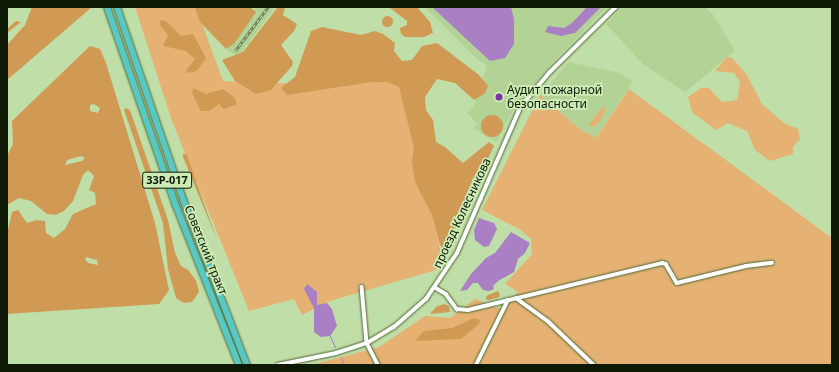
<!DOCTYPE html>
<html>
<head>
<meta charset="utf-8">
<style>
  body { margin:0 }
  #map { position:relative; width:839px; height:372px; overflow:hidden; background:#c0dea7; font-family:"Noto Sans",sans-serif }
  div>[style] { position:absolute }
  .built>* { inset:0; background:#b2d296 }
  .green>* { inset:0; background:#e5b274 }
  .forest>* { inset:0; background:#d09a54 }
  .round { border-radius:50% }
  .water>* { inset:0; background:#a980c4 }
  .stream>* { height:1px; margin:-0.5px; padding:0 0.5px; transform-origin:0.5px; border-radius:0.5px; background:#a980c4 }
  .roads { filter:drop-shadow(0 0 1px #4f6937) drop-shadow(0 0 1px #4f6937) }
  .minor>* { height:3.5px; margin:-1.75px; padding:0 1.75px; transform-origin:1.75px; border-radius:1.75px; background:#fff }
  .trunk>* { height:6px; margin:-3px; padding:0 3px; transform-origin:3px; border-radius:3px; background:#58c8c4 }
  .rail>* { height:2.5px; margin-top:-1.25px; transform-origin:0; background:repeating-linear-gradient(90deg,#cdebb4 0 3px,#6b805a 0 6px); box-sizing:border-box; border-block:1px solid #6b805a }
  .dots>* { width:11px; height:11px; translate:-50% -50%; box-sizing:border-box; border:2px solid #cdebb4; border-radius:50% }
  span { translate:-50% -50%; white-space:nowrap; text-align:center; line-height:1.15; -webkit-text-stroke:3.5px #cdebb4; paint-order:stroke }
  .shield-label span { padding:1px 3px; background:#cdebb4; border:1px solid; border-radius:3px; -webkit-text-stroke-width:0 }
  .shield-label { font-size:11px; color:#0e1905; font-weight:700 }
  .poi-label { font-size:12px; color:#0e1905 }
  .left { translate:0 -50%; text-align:left }
  .street-label { font-size:12px; color:#0e1905 }
  .frame { position:absolute; inset:0; border:8px solid #0e1905; pointer-events:none }
</style>
</head>
<body>
<div id="map">
  <div class="built">
    <div style="clip-path:polygon(256px 7px,275px 7px,238px 57px,227px 50px)"></div>
    <div style="clip-path:polygon(425px 7px,607px 7px,550px 65px,514px 109px,496px 142px,473px 128px,477px 123px,467px 113px,474px 106px,487px 65px,479px 61px)"></div>
    <div style="clip-path:polygon(622px 7px,705px 7px,712px 13px,735px 51px,685px 92px,643px 64px,606px 24px)"></div>
    <div style="clip-path:polygon(569px 62px,619px 73px,633px 81px,596px 138px,580px 129px,540px 95px)"></div>
  </div>
  <div class="green">
    <div style="clip-path:polygon(135px 7px,196px 7px,223px 81px,328px 85px,402px 75px,443px 262px,436px 270px,330px 301px,302px 315px,294px 299px,249px 311px,172px 121px)"></div>
    <div style="clip-path:polygon(731px 57px,747px 75px,762px 104px,784px 123px,798px 129px,800px 139px,793px 147px,793px 154px,770px 161px,755px 150px,747px 131px,728px 123px,716px 130px,692px 112px,688px 97px,701px 88px,709px 88px,722px 102px,737px 100px,740px 82px,734px 73px,715px 71px,726px 58px)"></div>
    <div style="clip-path:polygon(629px 89px,832px 238px,832px 365px,311px 365px,379px 347px,425px 316px,450px 318px,475px 299px,501px 309px,518px 292px,505px 284px,532px 254px,531px 239px,519px 229px,482px 210px,540px 95px,580px 129px,596px 138px)"></div>
    <div style="clip-path:polygon(604px 105px,605px 112px,599px 123px,593px 127px,588px 126px)"></div>
  </div>
  <div class="forest">
    <div style="clip-path:polygon(32px 7px,92px 7px,7px 80px,7px 45px,25px 25px)"></div>
    <div style="clip-path:polygon(195px 7px,250px 7px,256px 12px,234px 44px,226px 49px,200px 22px)"></div>
    <div style="clip-path:polygon(278px 7px,285px 7px,283px 15px,297px 24px,294px 31px,281px 45px,293px 62px,292px 66px,271px 90px,256px 94px,235px 81px,222px 60px,243px 52px)"></div>
    <div style="clip-path:polygon(389px 7px,417px 7px,430px 22px,433px 33px,424px 37px,405px 37px,401px 34px,400px 28px,407px 25px,407px 21px)"></div>
    <div class="round" style="left:381.5px;top:15.5px;width:11px;height:11px"></div>
    <div style="clip-path:polygon(161px 20px,166px 21px,181px 36px,193px 34px,206px 58px,197px 71px,188px 73px,186px 70px,195px 59px,186px 51px,163px 46px,168px 35px,159px 24px)"></div>
    <div style="clip-path:polygon(16px 21px,21px 22px,7px 33px,7px 29px)"></div>
    <div style="clip-path:polygon(322px 27px,361px 35px,375px 31px,383px 34px,395px 43px,394px 51px,402px 61px,412px 60px,422px 46px,437px 43px,479px 75px,488px 86px,485px 93px,474px 100px,455px 83px,437px 79px,425px 97px,426px 110px,433px 120px,436px 142px,445px 147px,463px 163px,489px 142px,494px 146px,444px 250px,440px 245px,432px 215px,415px 182px,412px 162px,414px 148px,399px 87px,387px 82px,372px 82px,287px 95px,281px 88px,295px 77px,311px 31px)"></div>
    <div style="clip-path:polygon(evenodd,90px 46px,100px 49px,106px 63px,155px 223px,169px 290px,159px 304px,7px 314px,7px 234px,12px 212px,18px 210px,27px 223px,37px 220px,45px 221px,46px 233px,54px 238px,65px 229px,73px 214px,96px 204px,95px 193px,89px 190px,94px 176px,88px 170px,83px 175px,73px 201px,64px 211px,55px 215px,47px 214px,31px 201px,19px 198px,7px 205px,7px 156px,13px 144px,12px 121px,90px 46px,94px 104px,100px 108px,98px 113px,90px 111px,90px 105px,94px 104px,90px 46px,81px 156px,85px 158px,82px 161px,65px 165px,67px 160px,81px 156px,90px 46px,86px 257px,97px 260px,98px 265px,88px 263px,85px 259px,86px 257px)"></div>
    <div style="clip-path:polygon(193px 88px,206px 94px,223px 89px,235px 98px,237px 104px,224px 109px,219px 104px,209px 111px,201px 111px,192px 93px)"></div>
    <div style="clip-path:polygon(126px 108px,130px 110px,168px 220px,175px 253px,181px 266px,188px 270px,196px 280px,199px 292px,192px 302px,184px 303px,176px 298px,168px 269px,163px 223px,124px 110px)"></div>
    <div class="round" style="left:481px;top:115px;width:22px;height:22px"></div>
    <div style="clip-path:polygon(183px 153px,187px 155px,217px 240px,183px 157px)"></div>
    <div style="clip-path:polygon(498px 291px,500px 294px,499px 297px,489px 300px,485px 299px,488px 295px)"></div>
    <div style="clip-path:polygon(444px 304px,449px 306px,450px 312px,430px 314px,436px 307px)"></div>
    <div style="clip-path:polygon(474px 318px,480px 320px,479px 324px,461px 339px,415px 341px,424px 331px,452px 328px)"></div>
  </div>
  <div class="water">
    <div style="clip-path:polygon(432px 7px,511px 7px,514px 20px,514px 44px,505px 58px,490px 61px)"></div>
    <div style="clip-path:polygon(587px 7px,601px 7px,575px 33px,561px 36px,545px 32px,548px 26px,564px 28px,572px 23px)"></div>
    <div style="clip-path:polygon(479px 218px,494px 223px,497px 229px,489px 246px,484px 247px,475px 240px,474px 230px)"></div>
    <div style="clip-path:polygon(511px 232px,530px 243px,525px 253px,518px 259px,514px 272px,498px 281px,493px 286px,494px 289px,489px 291px,483px 290px,478px 283px,473px 283px,467px 290px,460px 291px,471px 274px,486px 258px,495px 253px)"></div>
    <div style="clip-path:polygon(307px 284px,317px 292px,317px 305px,327px 303px,332px 309px,337px 326px,330px 336px,321px 337px,314px 332px,314px 308px,304px 289px)"></div>
  </div>
  <div class="stream">
    <div style="left:330px;top:336px;width:12px;rotate:66deg"></div>
    <div style="left:341px;top:358px;width:8px;rotate:67deg"></div>
  </div>
  <div class="roads">
    <div class="minor">
      <div style="left:362px;top:287px;width:56px;rotate:84.9deg"></div>
      <div style="left:367px;top:343px;width:25px;rotate:63deg"></div>
      <div style="left:436px;top:288px;width:12px;rotate:31deg"></div>
      <div style="left:446px;top:294px;width:19px;rotate:54deg"></div>
      <div style="left:457px;top:309px;width:11px;rotate:5deg"></div>
      <div style="left:468px;top:310px;width:200px;rotate:-13.6deg"></div>
      <div style="left:662px;top:263px;width:4px;rotate:14deg"></div>
      <div style="left:666px;top:264px;width:22px;rotate:60deg"></div>
      <div style="left:677px;top:283px;width:71px;rotate:-13.8deg"></div>
      <div style="left:746px;top:266px;width:26px;rotate:-7deg"></div>
      <div style="left:516px;top:298px;width:39px;rotate:36deg"></div>
      <div style="left:548px;top:321px;width:64px;rotate:43.7deg"></div>
      <div style="left:278px;top:365px;width:59px;rotate:-11.7deg"></div>
      <div style="left:336px;top:353px;width:33px;rotate:-18deg"></div>
      <div style="left:367px;top:343px;width:31px;rotate:-31deg"></div>
      <div style="left:394px;top:327px;width:43px;rotate:-41.2deg"></div>
      <div style="left:426px;top:299px;width:55px;rotate:-56deg"></div>
      <div style="left:457px;top:253px;width:160px;rotate:-66.5deg"></div>
      <div style="left:521px;top:106px;width:45px;rotate:-49.5deg"></div>
      <div style="left:550px;top:72px;width:93px;rotate:-44.6deg"></div>
      <div style="left:476px;top:365px;width:72px;rotate:-63.8deg"></div>
    </div>
    <div class="trunk">
      <div style="left:107px;top:7px;width:211px;rotate:70.9deg"></div>
      <div style="left:176px;top:206px;width:171px;rotate:68.4deg"></div>
      <div style="left:117px;top:7px;width:206px;rotate:71deg"></div>
      <div style="left:184px;top:202px;width:175px;rotate:68.9deg"></div>
    </div>
  </div>
  <div class="rail">
    <div style="left:235px;top:51px;width:55px;rotate:-53.1deg"></div>
  </div>
  <div class="dots">
    <div style="left:499px;top:97px;background:#7c32a4"></div>
  </div>
  <div class="shield-label">
    <span style="left:167px;top:180px">33Р-017</span>
  </div>
  <div class="poi-label">
    <span class="left" style="left:507px;top:97px">Аудит пожарной<br>безопасности</span>
  </div>
  <div class="street-label">
    <span style="left:462px;top:213px;rotate:-65deg">проезд Колесникова</span>
    <span style="left:206px;top:250px;rotate:68deg">Советский тракт</span>
  </div>
  <div class="frame"></div>
</div>
</body>
</html>
